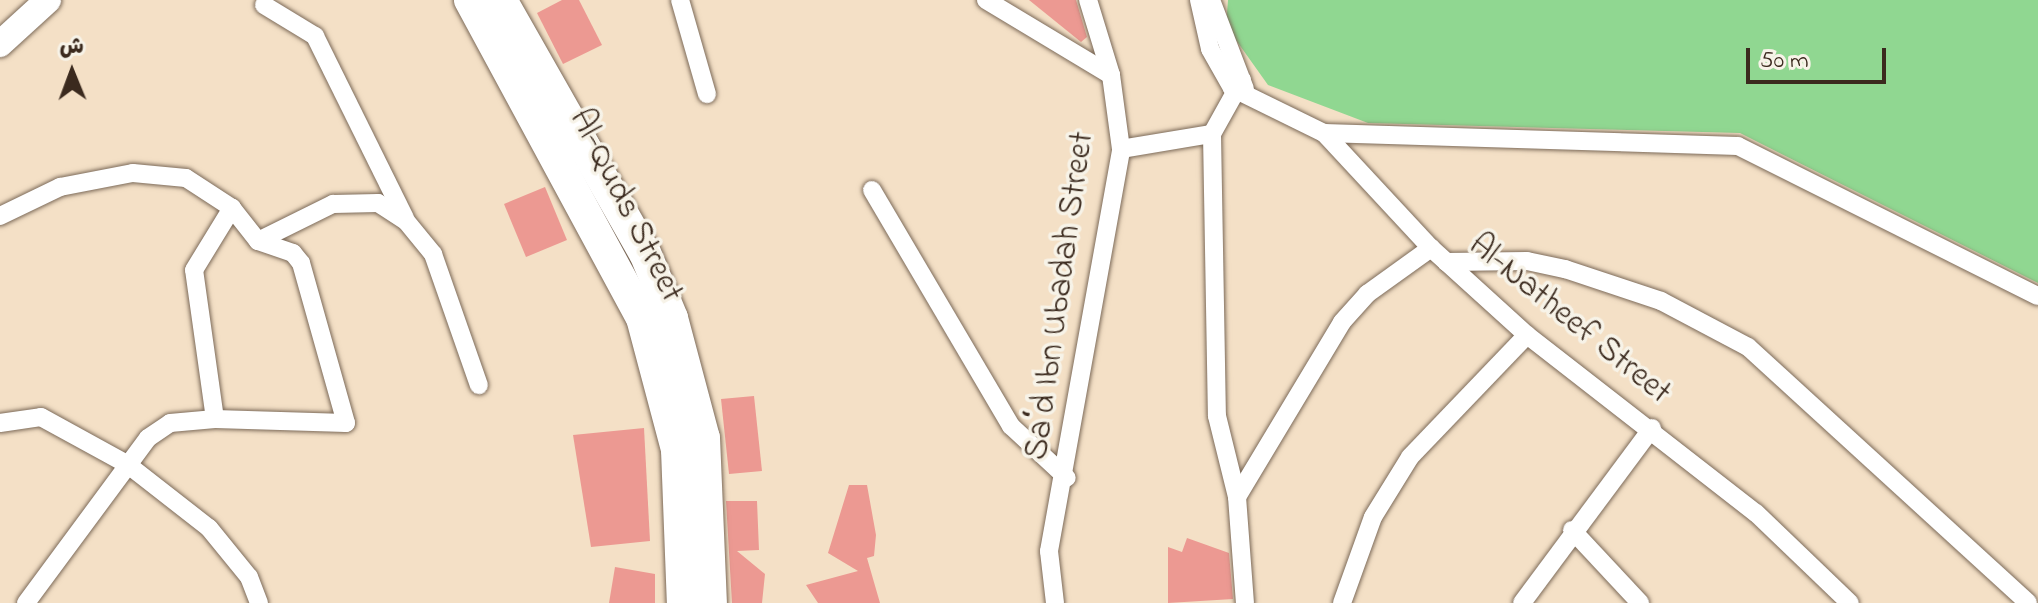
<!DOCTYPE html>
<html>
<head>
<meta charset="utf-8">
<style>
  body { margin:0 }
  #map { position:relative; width:2038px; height:603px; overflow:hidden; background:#f4e0c6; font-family:"Indie Flower","Playpen Sans Arabic",sans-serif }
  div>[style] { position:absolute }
  .green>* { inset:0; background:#90d791 }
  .building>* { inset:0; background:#ec9992 }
  .roads { filter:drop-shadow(0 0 2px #7c6a59) drop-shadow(0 0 2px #7c6a59) }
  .street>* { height:18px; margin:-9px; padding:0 9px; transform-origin:9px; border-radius:9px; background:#fff }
  .secondary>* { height:26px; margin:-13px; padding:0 13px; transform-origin:13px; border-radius:13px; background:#fff }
  .highway>* { height:32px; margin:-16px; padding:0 16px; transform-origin:16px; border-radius:16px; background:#fff }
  span { translate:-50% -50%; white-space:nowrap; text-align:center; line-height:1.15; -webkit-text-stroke:7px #f7f3e8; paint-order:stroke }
  .street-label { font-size:34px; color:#3b2a1e }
  .north { position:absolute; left:32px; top:32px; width:80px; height:80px; -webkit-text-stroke:6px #f7f3e8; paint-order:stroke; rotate:359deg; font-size:22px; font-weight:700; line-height:32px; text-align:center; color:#3b2a1e }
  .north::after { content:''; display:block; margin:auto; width:28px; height:36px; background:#3b2a1e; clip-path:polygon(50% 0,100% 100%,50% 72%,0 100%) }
  .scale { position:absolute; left:1746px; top:48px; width:140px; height:36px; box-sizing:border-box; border:4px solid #3b2a1e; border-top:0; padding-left:10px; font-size:24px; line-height:28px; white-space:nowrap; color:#3b2a1e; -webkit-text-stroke:6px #f7f3e8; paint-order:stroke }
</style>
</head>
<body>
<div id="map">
  <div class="green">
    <div style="clip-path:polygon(1228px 0,2038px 0,2038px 283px,1740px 133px,1368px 123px,1268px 85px,1226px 26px)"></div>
  </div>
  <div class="building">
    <div style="clip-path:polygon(562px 0,579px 0,602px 45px,563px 64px,537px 13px)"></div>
    <div style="clip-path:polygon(1029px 0,1076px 0,1087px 37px,1081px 42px)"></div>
    <div style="clip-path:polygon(545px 187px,567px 240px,526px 257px,504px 204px)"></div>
    <div style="clip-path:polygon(754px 396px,762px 471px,729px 474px,721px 399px)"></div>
    <div style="clip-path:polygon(644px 428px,650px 541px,591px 547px,573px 435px)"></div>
    <div style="clip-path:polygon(849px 485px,867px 485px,876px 535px,874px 556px,867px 558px,880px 603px,818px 603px,806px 585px,858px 571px,828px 553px)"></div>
    <div style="clip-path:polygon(726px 501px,757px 501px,759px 550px,737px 551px,765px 574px,762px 603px,732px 603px)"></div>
    <div style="clip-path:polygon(1187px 538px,1229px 553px,1233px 599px,1168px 603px,1168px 547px,1182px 552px)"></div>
    <div style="clip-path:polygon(615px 567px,655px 574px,655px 603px,609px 603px)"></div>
  </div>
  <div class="roads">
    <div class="street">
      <div style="left:680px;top:0;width:98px;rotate:74deg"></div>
      <div style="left:986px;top:0;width:146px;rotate:31deg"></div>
      <div style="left:1199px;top:0;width:50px;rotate:77.3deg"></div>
      <div style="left:1210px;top:49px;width:45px;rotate:60.6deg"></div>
      <div style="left:1211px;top:0;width:95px;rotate:69.1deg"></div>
      <div style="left:264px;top:5px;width:60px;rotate:31.3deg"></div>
      <div style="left:315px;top:36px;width:203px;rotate:63.7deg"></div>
      <div style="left:1242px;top:80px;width:62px;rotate:119.1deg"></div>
      <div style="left:1212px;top:134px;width:282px;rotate:89deg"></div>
      <div style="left:1217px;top:416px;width:83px;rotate:76.1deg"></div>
      <div style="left:1237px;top:497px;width:106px;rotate:85.7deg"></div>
      <div style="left:1232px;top:88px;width:102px;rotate:26.1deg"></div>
      <div style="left:1324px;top:133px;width:157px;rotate:47.1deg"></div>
      <div style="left:1431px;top:248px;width:130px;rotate:42.2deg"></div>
      <div style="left:1527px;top:335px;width:290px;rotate:37.9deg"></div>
      <div style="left:1756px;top:513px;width:130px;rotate:43.8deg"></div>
      <div style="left:1324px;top:133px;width:414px;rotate:1.8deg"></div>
      <div style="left:1738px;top:146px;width:335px;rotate:26.6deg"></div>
      <div style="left:1121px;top:149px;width:92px;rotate:-9.4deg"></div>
      <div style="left:872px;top:190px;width:274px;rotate:59.5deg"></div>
      <div style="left:1011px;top:426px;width:76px;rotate:42.9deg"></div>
      <div style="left:0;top:216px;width:67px;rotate:-25.8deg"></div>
      <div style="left:60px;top:187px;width:74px;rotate:-10.9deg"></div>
      <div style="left:133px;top:173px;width:53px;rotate:5.4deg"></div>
      <div style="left:186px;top:178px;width:55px;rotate:33.1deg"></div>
      <div style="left:232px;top:208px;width:42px;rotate:51.8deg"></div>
      <div style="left:258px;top:241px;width:84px;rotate:-26.3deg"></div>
      <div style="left:333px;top:204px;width:45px;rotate:-1.3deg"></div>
      <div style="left:378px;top:203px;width:33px;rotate:33deg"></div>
      <div style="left:406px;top:221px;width:43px;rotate:50.7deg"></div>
      <div style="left:433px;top:254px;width:139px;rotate:70.7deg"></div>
      <div style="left:1446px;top:262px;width:81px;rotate:-0.7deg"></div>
      <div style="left:1527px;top:261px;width:39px;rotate:12deg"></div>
      <div style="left:1565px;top:269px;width:101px;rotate:18.4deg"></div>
      <div style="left:1661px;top:301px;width:98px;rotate:27.9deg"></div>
      <div style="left:1748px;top:347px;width:379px;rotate:42.4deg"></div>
      <div style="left:215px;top:419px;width:131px;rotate:1.7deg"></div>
      <div style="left:346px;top:423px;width:166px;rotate:-105.7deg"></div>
      <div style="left:301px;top:263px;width:13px;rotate:-129deg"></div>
      <div style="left:293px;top:253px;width:37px;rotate:-161deg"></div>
      <div style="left:0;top:423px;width:41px;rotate:-8.3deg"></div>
      <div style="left:41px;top:417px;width:98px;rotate:28.7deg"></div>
      <div style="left:127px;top:464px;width:104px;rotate:38deg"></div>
      <div style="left:209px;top:528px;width:63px;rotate:50.8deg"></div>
      <div style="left:249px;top:577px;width:28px;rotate:69deg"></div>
      <div style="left:1237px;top:497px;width:204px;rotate:-59deg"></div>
      <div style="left:1342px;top:322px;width:38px;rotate:-48deg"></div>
      <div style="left:1367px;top:294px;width:79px;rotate:-35.7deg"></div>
      <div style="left:1572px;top:530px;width:100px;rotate:47deg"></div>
      <div style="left:26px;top:603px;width:205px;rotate:-53.5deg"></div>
      <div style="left:148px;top:438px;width:27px;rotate:-34deg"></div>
      <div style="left:170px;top:423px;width:45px;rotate:-5.1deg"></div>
      <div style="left:215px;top:419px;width:150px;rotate:-98deg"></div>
      <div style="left:194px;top:270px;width:73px;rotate:-58.5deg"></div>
      <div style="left:1055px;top:603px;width:52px;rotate:-96.6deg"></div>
      <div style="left:1049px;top:551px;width:408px;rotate:-79.8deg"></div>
      <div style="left:1121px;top:149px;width:75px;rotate:-97.7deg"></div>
      <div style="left:1111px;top:75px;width:78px;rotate:-107deg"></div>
      <div style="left:1342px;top:603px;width:91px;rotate:-70.2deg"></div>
      <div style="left:1373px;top:517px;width:70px;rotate:-58.3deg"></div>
      <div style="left:1410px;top:457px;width:169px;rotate:-46.2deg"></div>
      <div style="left:1522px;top:603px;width:218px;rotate:-53.4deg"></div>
    </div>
    <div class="secondary">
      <div style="left:0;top:44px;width:65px;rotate:-42.5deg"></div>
    </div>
    <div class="highway">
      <div style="left:470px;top:0;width:362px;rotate:61.6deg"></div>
      <div style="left:642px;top:318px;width:137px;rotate:75.1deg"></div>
      <div style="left:677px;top:450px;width:153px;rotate:87.8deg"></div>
      <div style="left:501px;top:0;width:291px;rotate:60.4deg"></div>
      <div style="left:645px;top:253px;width:70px;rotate:67.4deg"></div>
      <div style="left:672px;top:318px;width:124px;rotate:75.1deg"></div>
      <div style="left:704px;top:438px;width:165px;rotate:87.6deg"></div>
    </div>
  </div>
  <div class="street-label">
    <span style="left:625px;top:206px;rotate:63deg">Al-Quds Street</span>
    <span style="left:1061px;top:296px;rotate:-82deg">Saʻd Ibn Ubadah Street</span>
    <span style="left:1569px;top:320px;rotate:39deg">Al-Natheef Street</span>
  </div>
  <div class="north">ش</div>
  <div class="scale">50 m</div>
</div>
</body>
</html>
